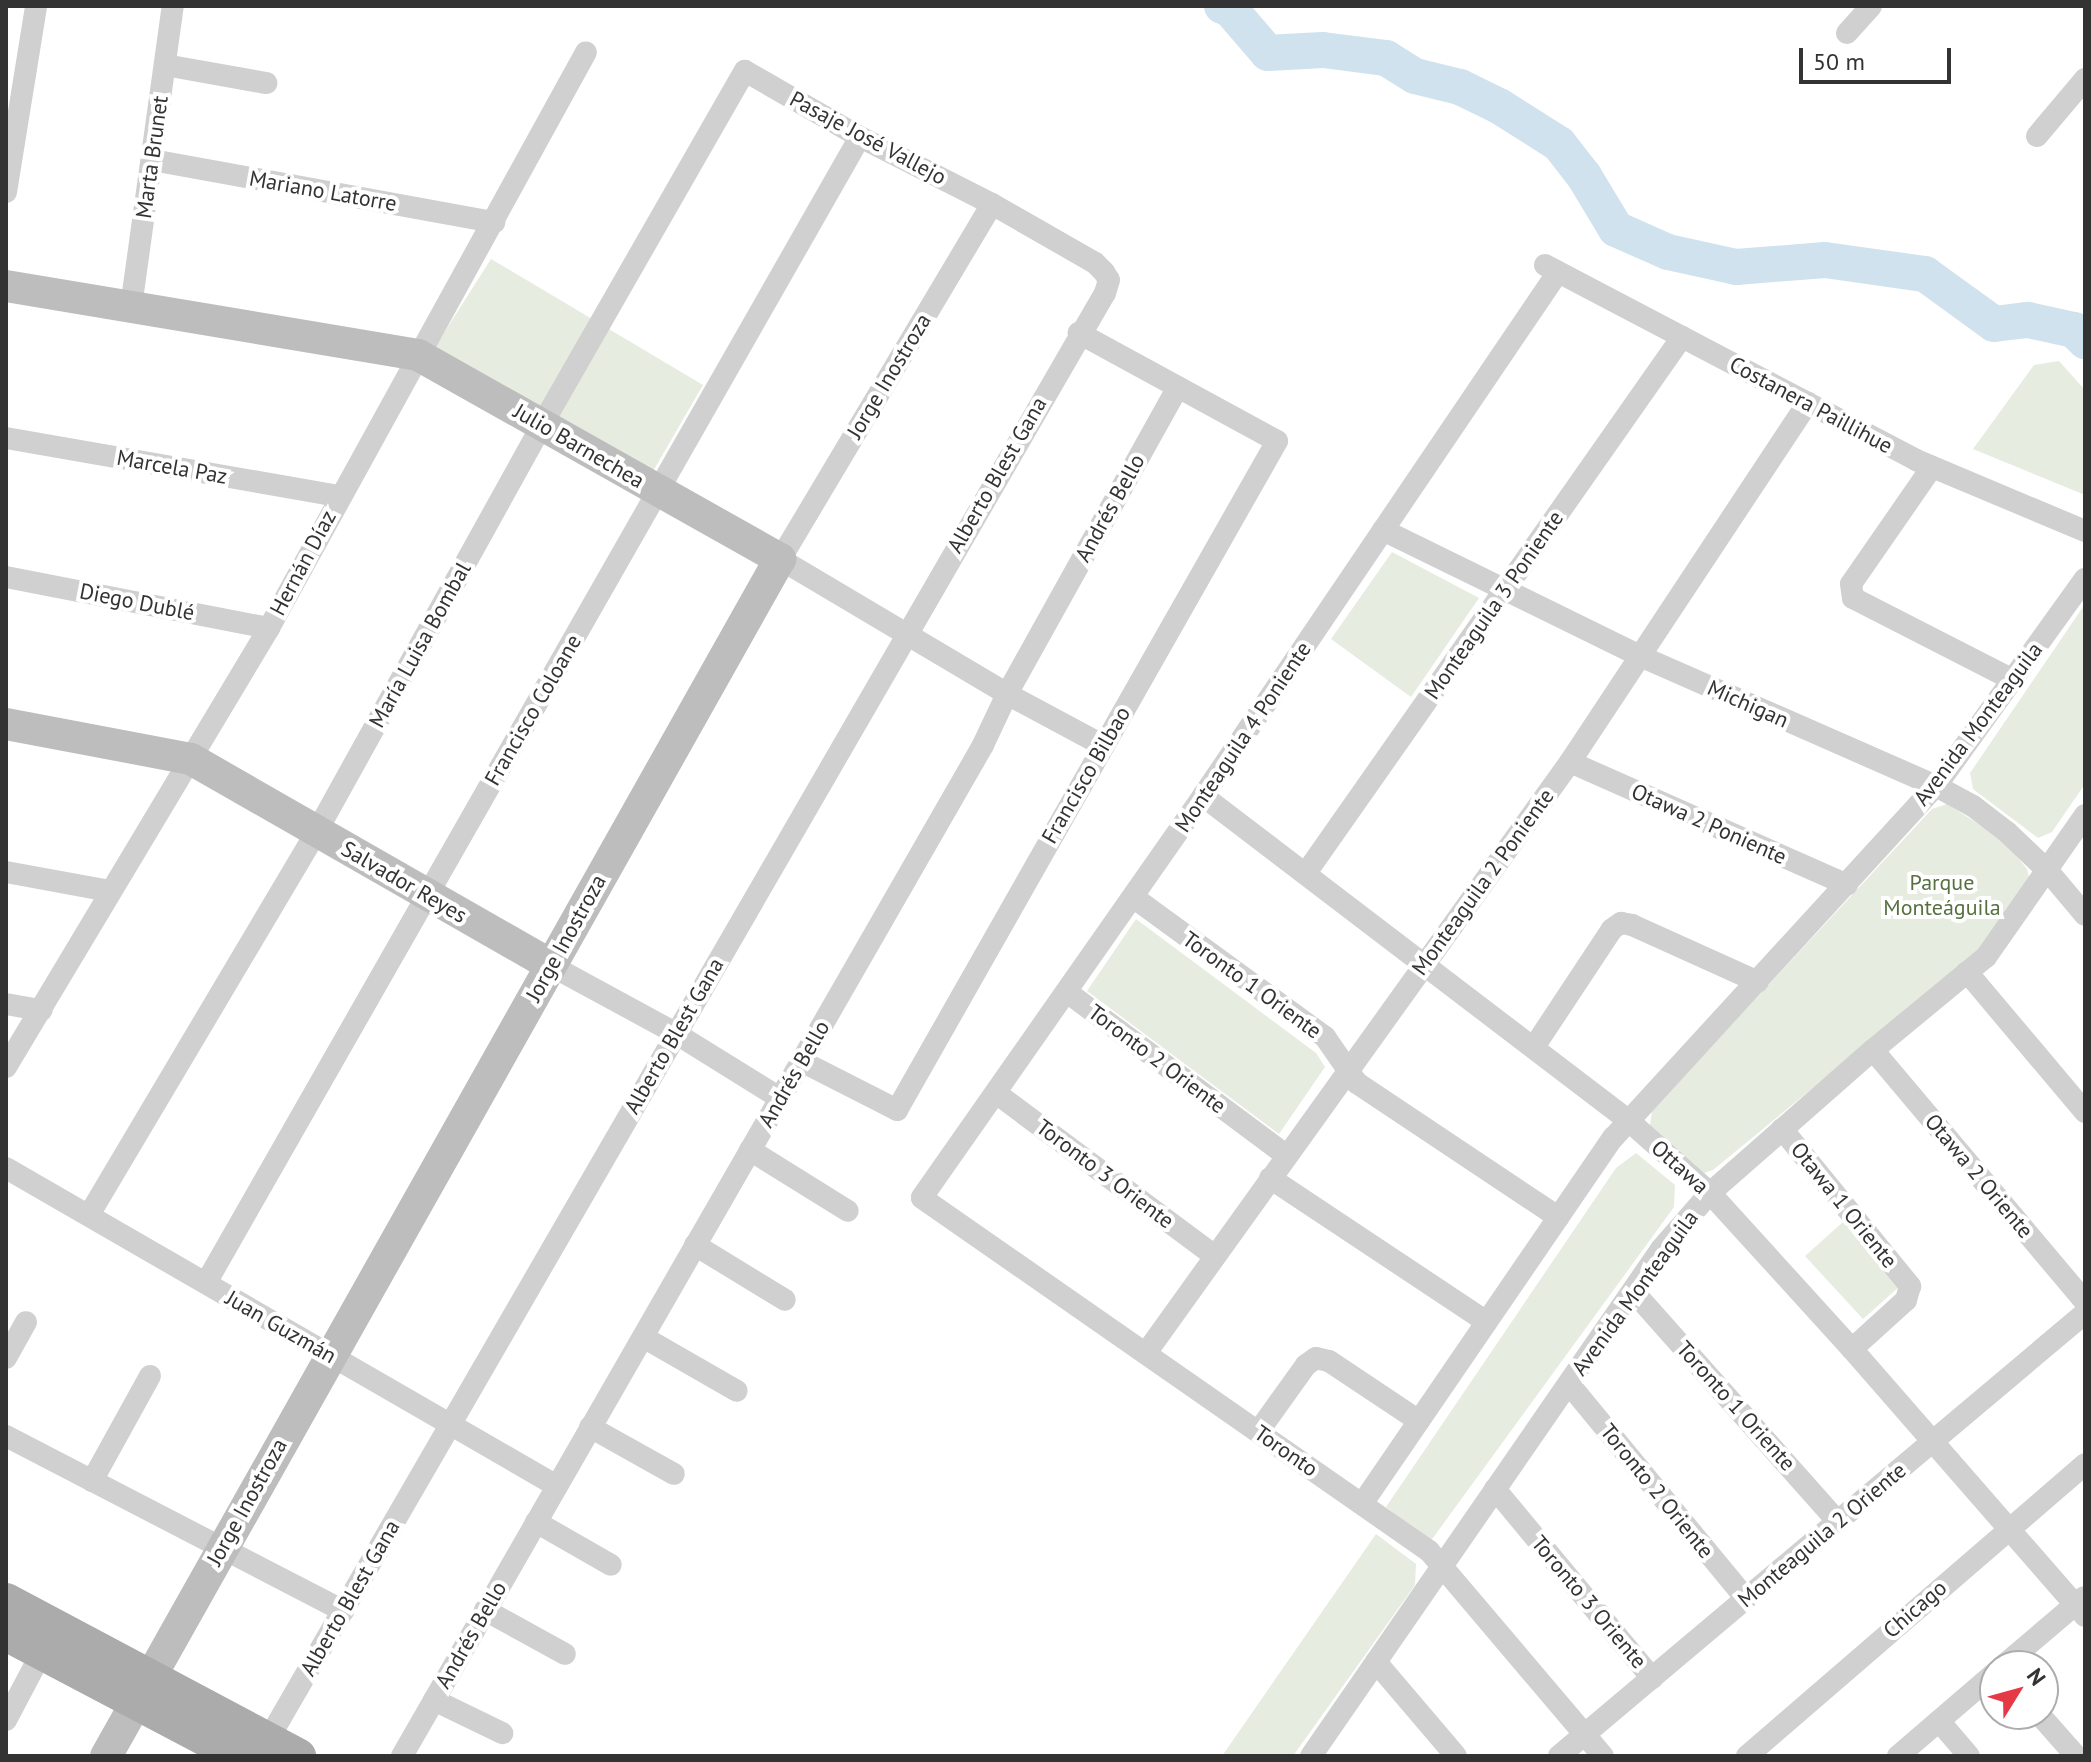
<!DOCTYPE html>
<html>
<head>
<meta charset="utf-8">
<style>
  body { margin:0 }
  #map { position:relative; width:2091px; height:1762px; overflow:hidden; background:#fff; font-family:"PT Sans",sans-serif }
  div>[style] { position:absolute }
  .green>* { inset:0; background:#e6ecdf }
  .river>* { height:36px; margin:-18px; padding:0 18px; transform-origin:18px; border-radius:18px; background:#cfe2ee }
  .street>* { height:22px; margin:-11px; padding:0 11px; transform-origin:11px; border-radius:11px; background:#d0d0d0 }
  .secondary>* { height:32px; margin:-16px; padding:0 16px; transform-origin:16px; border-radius:16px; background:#bdbdbd }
  .primary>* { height:36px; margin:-18px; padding:0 18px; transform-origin:18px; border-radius:18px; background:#ababab }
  span { translate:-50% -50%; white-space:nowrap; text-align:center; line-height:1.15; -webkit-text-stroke:8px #fff; paint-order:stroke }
  .street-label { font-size:22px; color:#333 }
  .park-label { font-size:22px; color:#56703f }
  .frame { position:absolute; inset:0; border:8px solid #333; pointer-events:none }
  .north { position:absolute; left:1979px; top:1650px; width:80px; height:80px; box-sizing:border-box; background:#fff; border:2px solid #adadad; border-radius:50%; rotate:53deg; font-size:22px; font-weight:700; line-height:32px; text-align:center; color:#333 }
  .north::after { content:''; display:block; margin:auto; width:28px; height:36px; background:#e63946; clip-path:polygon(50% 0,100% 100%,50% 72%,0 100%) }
  .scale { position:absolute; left:1799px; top:48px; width:152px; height:36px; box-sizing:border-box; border:4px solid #333; border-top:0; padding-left:10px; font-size:24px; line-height:28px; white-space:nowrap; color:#333; -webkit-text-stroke:6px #fff; paint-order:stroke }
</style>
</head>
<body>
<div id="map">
  <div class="green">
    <div style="clip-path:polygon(491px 259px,703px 385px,652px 473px,435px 347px)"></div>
    <div style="clip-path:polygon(2059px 361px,2085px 390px,2085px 495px,1973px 449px,2034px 365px)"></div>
    <div style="clip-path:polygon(1392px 552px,1479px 598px,1411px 697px,1331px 639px)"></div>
    <div style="clip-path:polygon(2085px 604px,2085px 784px,2052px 832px,2038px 838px,1973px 789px,1970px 773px)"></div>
    <div style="clip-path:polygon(1947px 804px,2004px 840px,2027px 869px,2029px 877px,1976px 954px,1713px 1170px,1704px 1173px,1650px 1126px,1652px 1110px,1932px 809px)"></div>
    <div style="clip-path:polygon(1136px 919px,1316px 1053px,1325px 1067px,1279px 1134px,1087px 991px)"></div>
    <div style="clip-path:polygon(1636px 1153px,1675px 1185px,1674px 1207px,1430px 1542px,1386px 1507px,1616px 1168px)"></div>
    <div style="clip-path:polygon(1843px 1222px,1900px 1286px,1863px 1319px,1805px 1256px)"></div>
    <div style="clip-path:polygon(1376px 1534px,1416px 1564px,1415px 1585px,1293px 1756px,1222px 1756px)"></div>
  </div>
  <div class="river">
    <div style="left:1222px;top:6px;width:9px;rotate:21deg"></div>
    <div style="left:1230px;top:9px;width:58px;rotate:49.2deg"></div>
    <div style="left:1268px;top:53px;width:55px;rotate:-3.1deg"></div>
    <div style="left:1323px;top:50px;width:64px;rotate:7.2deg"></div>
    <div style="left:1386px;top:58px;width:34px;rotate:32deg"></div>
    <div style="left:1415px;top:76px;width:46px;rotate:13.7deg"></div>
    <div style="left:1460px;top:87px;width:43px;rotate:26deg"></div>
    <div style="left:1499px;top:106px;width:71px;rotate:32.3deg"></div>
    <div style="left:1559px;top:144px;width:41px;rotate:52deg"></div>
    <div style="left:1584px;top:176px;width:62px;rotate:58.9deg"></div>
    <div style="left:1616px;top:229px;width:57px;rotate:23.9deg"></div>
    <div style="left:1668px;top:252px;width:70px;rotate:12.4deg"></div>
    <div style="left:1736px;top:267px;width:89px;rotate:-4.5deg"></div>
    <div style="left:1825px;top:260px;width:101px;rotate:8deg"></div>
    <div style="left:1925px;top:274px;width:85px;rotate:35.9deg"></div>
    <div style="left:1994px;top:324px;width:34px;rotate:-7deg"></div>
    <div style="left:2028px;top:320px;width:47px;rotate:12.3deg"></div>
    <div style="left:2074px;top:330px;width:16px;rotate:45deg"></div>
  </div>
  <div class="street">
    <div style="left:1847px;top:33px;width:36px;rotate:-48deg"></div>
    <div style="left:165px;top:65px;width:103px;rotate:10.1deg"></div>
    <div style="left:2037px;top:136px;width:75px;rotate:-49.9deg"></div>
    <div style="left:152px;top:160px;width:348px;rotate:10.3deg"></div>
    <div style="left:6px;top:192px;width:188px;rotate:-80.8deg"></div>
    <div style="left:992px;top:204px;width:413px;rotate:120.8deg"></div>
    <div style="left:780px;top:559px;width:264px;rotate:30.7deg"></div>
    <div style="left:1007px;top:694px;width:108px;rotate:28.2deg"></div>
    <div style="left:1545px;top:265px;width:419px;rotate:27.7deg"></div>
    <div style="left:1916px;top:460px;width:183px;rotate:22.8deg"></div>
    <div style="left:1558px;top:272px;width:633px;rotate:124.12deg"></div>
    <div style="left:1203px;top:796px;width:490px;rotate:125deg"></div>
    <div style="left:922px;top:1198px;width:618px;rotate:34.85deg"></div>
    <div style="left:1429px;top:1551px;width:269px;rotate:49.7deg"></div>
    <div style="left:131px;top:307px;width:304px;rotate:-82.1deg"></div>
    <div style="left:6px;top:438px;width:338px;rotate:9.9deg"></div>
    <div style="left:1932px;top:467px;width:142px;rotate:124.7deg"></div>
    <div style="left:1851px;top:584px;width:14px;rotate:82deg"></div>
    <div style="left:1853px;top:598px;width:180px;rotate:27.1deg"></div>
    <div style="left:1383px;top:530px;width:286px;rotate:26.1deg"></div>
    <div style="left:1640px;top:656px;width:323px;rotate:23.7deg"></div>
    <div style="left:1936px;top:786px;width:42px;rotate:28.4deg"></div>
    <div style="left:1973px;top:806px;width:43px;rotate:37.4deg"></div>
    <div style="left:2007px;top:832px;width:57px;rotate:43.6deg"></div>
    <div style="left:2048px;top:871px;width:57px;rotate:49.9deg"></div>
    <div style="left:6px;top:577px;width:268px;rotate:11deg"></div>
    <div style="left:1570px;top:762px;width:303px;rotate:23.9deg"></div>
    <div style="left:1203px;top:796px;width:536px;rotate:37.34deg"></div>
    <div style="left:1629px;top:1121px;width:108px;rotate:41.6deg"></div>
    <div style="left:1710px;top:1193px;width:211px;rotate:47.7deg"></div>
    <div style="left:1852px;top:1349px;width:354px;rotate:48.9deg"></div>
    <div style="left:6px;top:872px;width:106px;rotate:10.4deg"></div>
    <div style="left:1306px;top:873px;width:655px;rotate:-54.95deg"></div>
    <div style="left:1133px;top:897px;width:238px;rotate:36.1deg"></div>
    <div style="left:1325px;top:1037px;width:56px;rotate:55.2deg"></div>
    <div style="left:1357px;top:1083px;width:242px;rotate:33.7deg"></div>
    <div style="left:550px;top:965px;width:142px;rotate:28.5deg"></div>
    <div style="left:675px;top:1033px;width:123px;rotate:31.8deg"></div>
    <div style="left:1967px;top:972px;width:183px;rotate:49.9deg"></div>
    <div style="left:1067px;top:992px;width:273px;rotate:36.7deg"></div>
    <div style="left:6px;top:1004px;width:36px;rotate:10deg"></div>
    <div style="left:1534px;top:1047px;width:141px;rotate:-56.5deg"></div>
    <div style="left:1612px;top:929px;width:11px;rotate:-34deg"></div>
    <div style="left:1621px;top:923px;width:11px;rotate:10deg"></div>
    <div style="left:1632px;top:925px;width:138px;rotate:24.3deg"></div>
    <div style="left:1873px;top:1050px;width:329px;rotate:49.9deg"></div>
    <div style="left:801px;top:1061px;width:108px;rotate:27deg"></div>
    <div style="left:897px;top:1110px;width:769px;rotate:-60.4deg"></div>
    <div style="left:1277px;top:441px;width:226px;rotate:-151.4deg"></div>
    <div style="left:6px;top:1067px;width:512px;rotate:-59.07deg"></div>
    <div style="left:269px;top:628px;width:657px;rotate:-61.17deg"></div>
    <div style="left:996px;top:1093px;width:273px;rotate:36.7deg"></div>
    <div style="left:1782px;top:1129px;width:203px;rotate:50.8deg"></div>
    <div style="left:1910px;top:1286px;width:15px;rotate:106deg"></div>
    <div style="left:1906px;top:1300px;width:73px;rotate:137.8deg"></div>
    <div style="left:750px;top:1150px;width:115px;rotate:31.9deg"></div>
    <div style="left:6px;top:1168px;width:636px;rotate:29.99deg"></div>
    <div style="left:1270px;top:1178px;width:260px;rotate:33.6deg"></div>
    <div style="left:89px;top:1215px;width:447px;rotate:-59.3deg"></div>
    <div style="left:317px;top:831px;width:466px;rotate:-61deg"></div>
    <div style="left:543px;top:423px;width:406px;rotate:-60.2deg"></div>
    <div style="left:745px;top:71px;width:133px;rotate:29.9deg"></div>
    <div style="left:860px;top:137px;width:148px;rotate:26.9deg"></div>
    <div style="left:992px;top:204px;width:119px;rotate:29.8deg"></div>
    <div style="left:1095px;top:263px;width:13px;rotate:45deg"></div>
    <div style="left:1104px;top:272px;width:9px;rotate:58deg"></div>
    <div style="left:1109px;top:280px;width:14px;rotate:107deg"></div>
    <div style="left:1105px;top:293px;width:1672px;rotate:120.05deg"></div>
    <div style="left:695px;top:1245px;width:105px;rotate:31.4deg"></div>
    <div style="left:206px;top:1283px;width:1319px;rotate:-60.29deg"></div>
    <div style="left:1633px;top:1291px;width:309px;rotate:48.4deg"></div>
    <div style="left:643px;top:1337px;width:108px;rotate:29.9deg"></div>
    <div style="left:1146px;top:1353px;width:727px;rotate:-54.34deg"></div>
    <div style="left:1570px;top:762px;width:431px;rotate:-56.5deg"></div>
    <div style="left:6px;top:1358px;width:41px;rotate:-60.9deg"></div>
    <div style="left:1569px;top:1384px;width:278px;rotate:50.5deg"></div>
    <div style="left:590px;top:1427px;width:96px;rotate:29.2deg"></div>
    <div style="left:1258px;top:1432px;width:82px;rotate:-54.4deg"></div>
    <div style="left:1306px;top:1365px;width:12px;rotate:-35deg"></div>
    <div style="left:1316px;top:1358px;width:13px;rotate:13deg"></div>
    <div style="left:1329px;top:1361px;width:108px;rotate:33.7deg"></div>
    <div style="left:6px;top:1436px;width:380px;rotate:27.4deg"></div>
    <div style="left:92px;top:1481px;width:120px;rotate:-61.1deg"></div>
    <div style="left:1495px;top:1489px;width:246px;rotate:50.3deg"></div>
    <div style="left:1362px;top:1504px;width:444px;rotate:-55.6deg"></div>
    <div style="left:1613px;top:1138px;width:478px;rotate:-47.5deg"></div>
    <div style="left:1936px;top:786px;width:255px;rotate:-54.3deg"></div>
    <div style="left:536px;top:1522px;width:86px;rotate:29.8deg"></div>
    <div style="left:485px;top:1610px;width:91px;rotate:28.8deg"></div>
    <div style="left:1376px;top:1662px;width:123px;rotate:49.6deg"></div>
    <div style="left:2003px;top:1666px;width:106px;rotate:-40.4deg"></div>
    <div style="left:434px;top:1700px;width:76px;rotate:25.9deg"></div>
    <div style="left:2039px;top:1714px;width:56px;rotate:48.6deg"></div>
    <div style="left:6px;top:1720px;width:77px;rotate:-62.1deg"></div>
    <div style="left:1939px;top:1721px;width:46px;rotate:49.4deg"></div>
    <div style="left:402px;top:1756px;width:1166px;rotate:-60.11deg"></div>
    <div style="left:983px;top:745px;width:56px;rotate:-64.8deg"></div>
    <div style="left:1007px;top:694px;width:351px;rotate:-60.9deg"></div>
    <div style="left:1311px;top:1756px;width:617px;rotate:-55.36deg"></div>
    <div style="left:1662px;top:1248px;width:73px;rotate:-48.9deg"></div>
    <div style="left:1710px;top:1193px;width:217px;rotate:-41.3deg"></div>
    <div style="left:1873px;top:1050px;width:146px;rotate:-39.5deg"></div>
    <div style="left:1986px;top:957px;width:173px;rotate:-55.1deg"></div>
    <div style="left:1559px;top:1756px;width:688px;rotate:-40.1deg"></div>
    <div style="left:1747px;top:1756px;width:447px;rotate:-40.8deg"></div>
    <div style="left:1898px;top:1756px;width:128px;rotate:-40.6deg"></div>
  </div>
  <div class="secondary">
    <div style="left:6px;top:286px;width:418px;rotate:9.5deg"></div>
    <div style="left:418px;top:355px;width:416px;rotate:29.4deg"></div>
    <div style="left:780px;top:559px;width:1374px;rotate:119.38deg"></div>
    <div style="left:6px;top:724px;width:188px;rotate:10.7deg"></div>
    <div style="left:191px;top:759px;width:414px;rotate:29.8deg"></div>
  </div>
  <div class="primary">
    <div style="left:6px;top:1601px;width:331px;rotate:28deg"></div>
    <div style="left:6px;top:1633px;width:263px;rotate:27.8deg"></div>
  </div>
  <div class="street-label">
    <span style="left:868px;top:138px;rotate:28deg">Pasaje José Vallejo</span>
    <span style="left:152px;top:157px;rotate:-82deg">Marta Brunet</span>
    <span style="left:323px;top:191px;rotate:10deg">Mariano Latorre</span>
    <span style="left:889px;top:376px;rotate:-59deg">Jorge Inostroza</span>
    <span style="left:1811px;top:405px;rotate:28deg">Costanera Paillihue</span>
    <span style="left:579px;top:446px;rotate:30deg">Julio Barnechea</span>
    <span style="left:172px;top:467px;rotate:10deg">Marcela Paz</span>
    <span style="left:997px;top:475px;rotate:-60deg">Alberto Blest Gana</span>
    <span style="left:1110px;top:508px;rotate:-61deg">Andrés Bello</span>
    <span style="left:303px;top:563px;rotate:-62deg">Hernán Díaz</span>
    <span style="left:137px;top:602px;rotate:11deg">Diego Dublé</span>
    <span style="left:1494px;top:605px;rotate:-55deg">Monteaguila 3 Poniente</span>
    <span style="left:420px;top:645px;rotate:-61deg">María Luisa Bombal</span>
    <span style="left:1748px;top:704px;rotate:24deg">Michigan</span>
    <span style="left:533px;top:710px;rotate:-60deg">Francisco Coloane</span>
    <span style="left:1978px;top:724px;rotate:-53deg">Avenida Monteaguila</span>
    <span style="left:1243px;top:737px;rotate:-56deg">Monteaguila 4 Poniente</span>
    <span style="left:1086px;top:775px;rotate:-60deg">Francisco Bilbao</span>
    <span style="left:1709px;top:824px;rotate:24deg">Otawa 2 Poniente</span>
    <span style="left:404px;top:882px;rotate:30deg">Salvador Reyes</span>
    <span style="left:1483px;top:882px;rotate:-54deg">Monteaguila 2 Poniente</span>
    <span style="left:566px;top:938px;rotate:-61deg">Jorge Inostroza</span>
    <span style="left:1252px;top:985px;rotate:36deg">Toronto 1 Oriente</span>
    <span style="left:674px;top:1036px;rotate:-60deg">Alberto Blest Gana</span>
    <span style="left:1157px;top:1059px;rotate:37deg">Toronto 2 Oriente</span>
    <span style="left:794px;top:1074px;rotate:-60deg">Andrés Bello</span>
    <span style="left:1680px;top:1167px;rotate:42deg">Ottawa</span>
    <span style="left:1105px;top:1174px;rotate:37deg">Toronto 3 Oriente</span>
    <span style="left:1979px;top:1176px;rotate:50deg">Otawa 2 Oriente</span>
    <span style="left:1844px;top:1205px;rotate:51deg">Otawa 1 Oriente</span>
    <span style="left:1635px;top:1293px;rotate:-54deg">Avenida Monteaguila</span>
    <span style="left:281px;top:1327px;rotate:30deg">Juan Guzmán</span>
    <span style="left:1736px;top:1406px;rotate:48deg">Toronto 1 Oriente</span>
    <span style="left:1286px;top:1451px;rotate:35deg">Toronto</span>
    <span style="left:1657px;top:1491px;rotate:51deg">Toronto 2 Oriente</span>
    <span style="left:247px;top:1502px;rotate:-61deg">Jorge Inostroza</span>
    <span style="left:1822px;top:1535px;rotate:-40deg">Monteaguila 2 Oriente</span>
    <span style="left:350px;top:1598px;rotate:-60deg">Alberto Blest Gana</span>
    <span style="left:1589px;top:1602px;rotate:50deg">Toronto 3 Oriente</span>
    <span style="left:1915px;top:1609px;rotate:-41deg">Chicago</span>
    <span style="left:471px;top:1635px;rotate:-60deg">Andrés Bello</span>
  </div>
  <div class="park-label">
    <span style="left:1942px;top:895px">Parque<br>Monteáguila</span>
  </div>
  <div class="frame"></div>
  <div class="north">N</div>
  <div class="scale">50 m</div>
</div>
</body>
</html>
